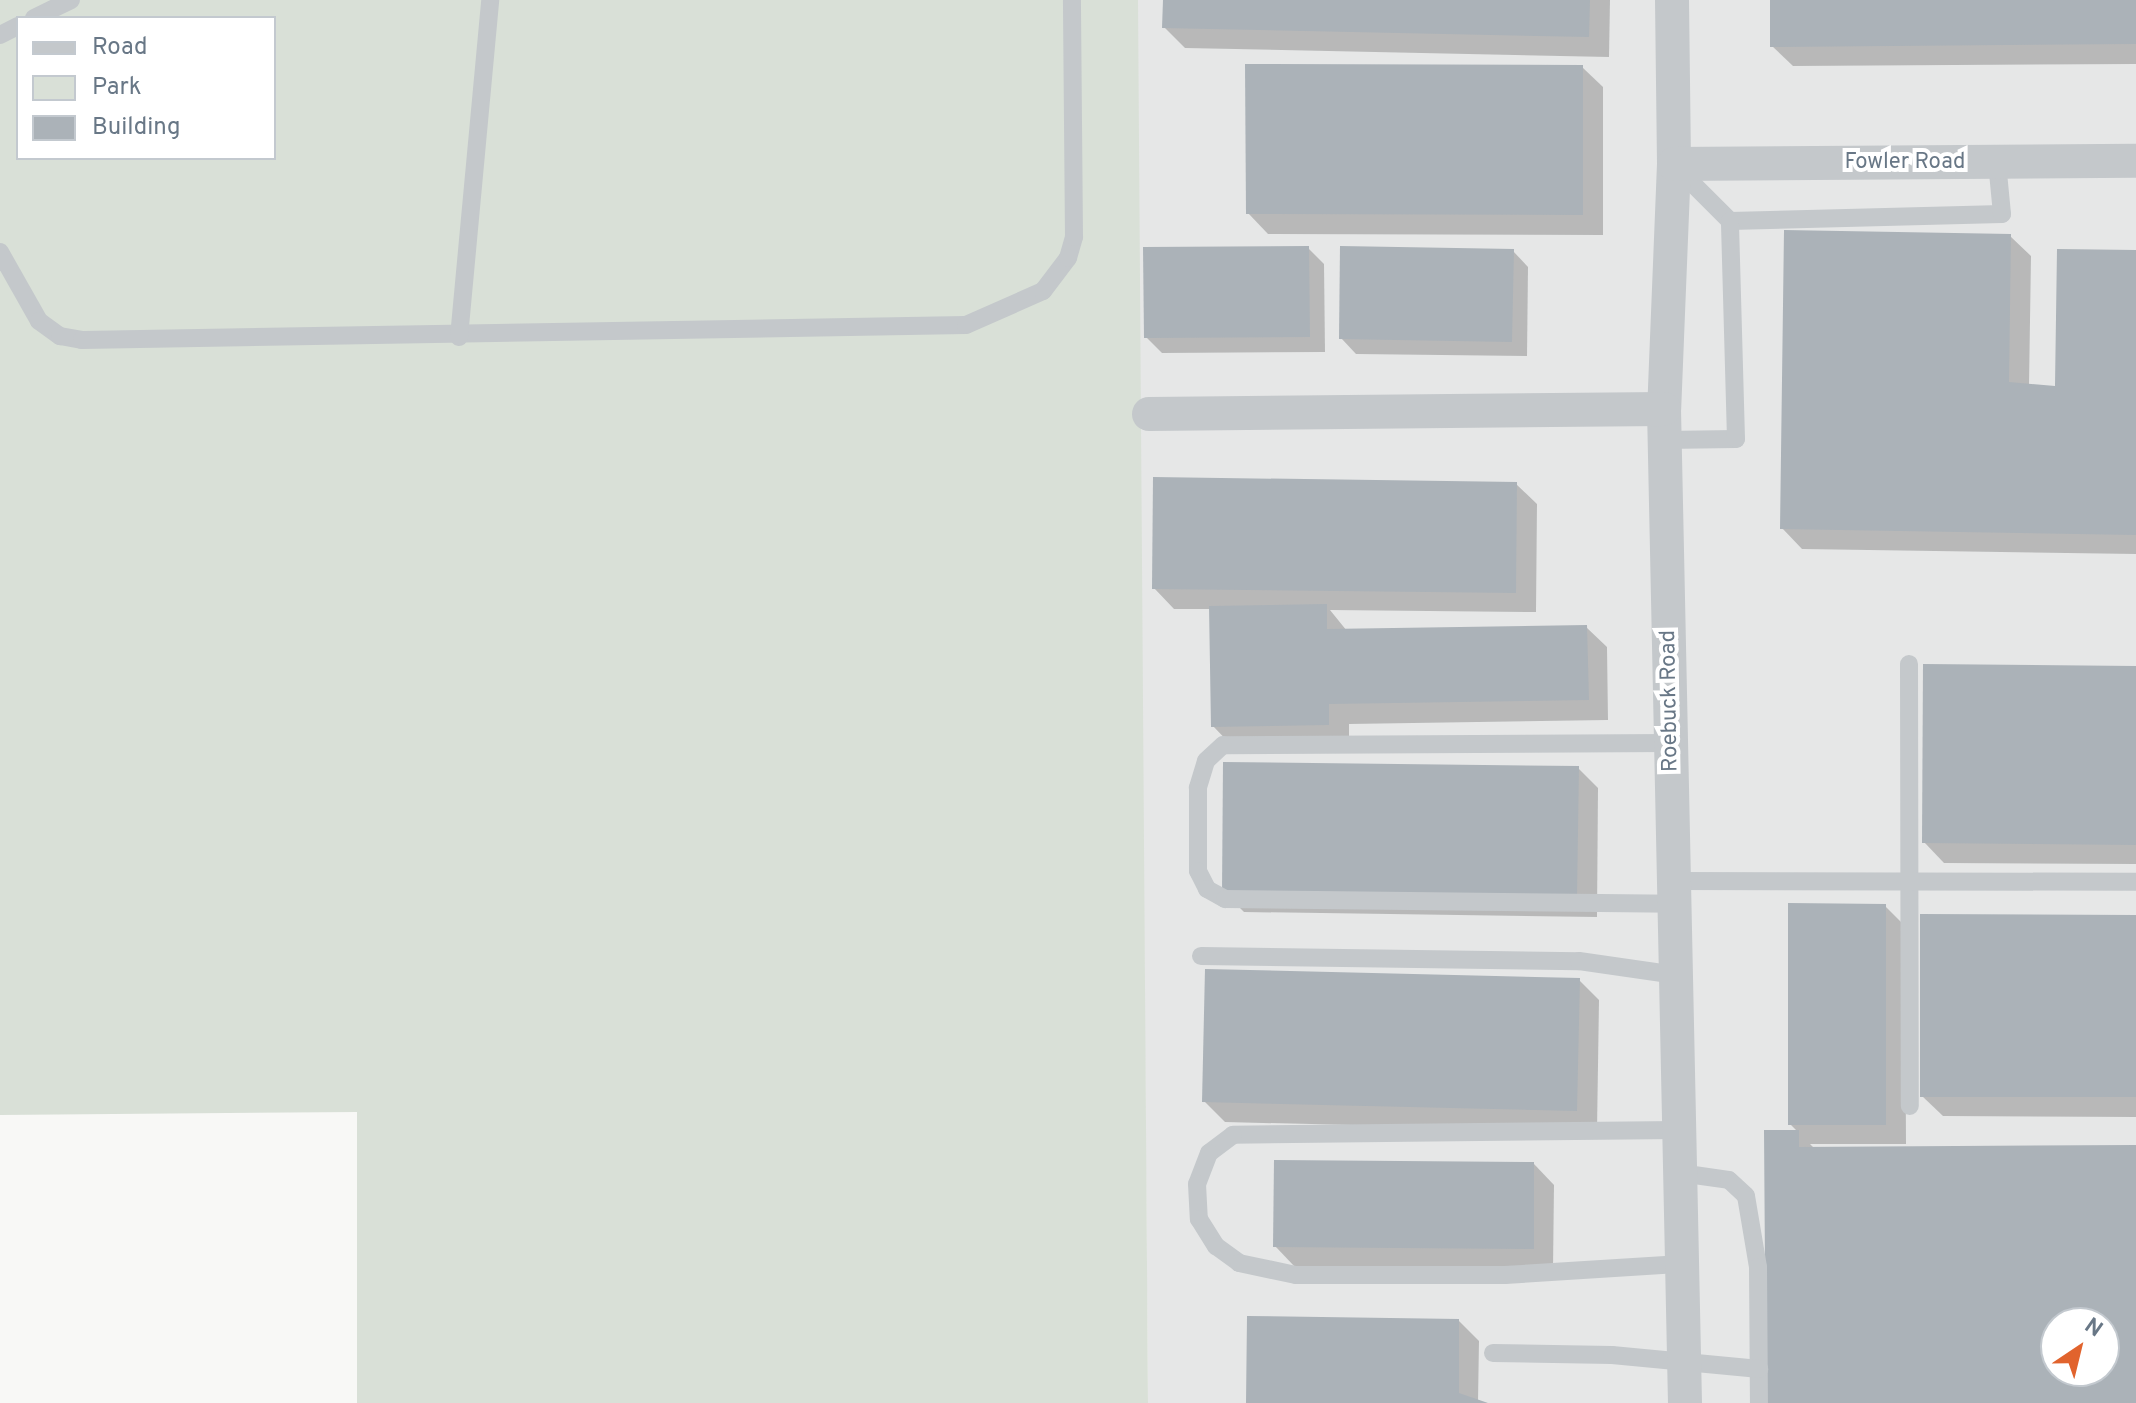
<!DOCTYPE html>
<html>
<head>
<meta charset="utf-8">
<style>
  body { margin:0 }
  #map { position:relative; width:2136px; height:1403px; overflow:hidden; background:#f8f8f6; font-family:Overpass,sans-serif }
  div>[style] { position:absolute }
  .built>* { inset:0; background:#e6e7e7 }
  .green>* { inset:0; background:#d9e0d7 }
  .shadow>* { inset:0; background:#0003 }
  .building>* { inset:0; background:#abb2b8 }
  .lane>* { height:18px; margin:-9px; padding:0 9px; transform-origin:9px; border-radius:9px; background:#c4c8cb }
  .street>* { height:34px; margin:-17px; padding:0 17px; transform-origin:17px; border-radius:17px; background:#c4c8cb }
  span { translate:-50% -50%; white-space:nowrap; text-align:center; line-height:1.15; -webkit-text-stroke:8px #fff; paint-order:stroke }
  .street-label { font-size:22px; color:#687786 }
  .legend { position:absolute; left:16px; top:16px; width:260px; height:144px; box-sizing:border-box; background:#fff; border:2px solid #c3c9cf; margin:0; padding:10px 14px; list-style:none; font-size:24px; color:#687786 }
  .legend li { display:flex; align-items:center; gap:16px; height:40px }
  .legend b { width:40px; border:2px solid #c3c9cf }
  .north { position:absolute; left:2040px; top:1307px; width:80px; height:80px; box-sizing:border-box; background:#fff; border:2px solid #c3c9cf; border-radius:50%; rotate:35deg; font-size:22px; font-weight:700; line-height:32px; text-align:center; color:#687786 }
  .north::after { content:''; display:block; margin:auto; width:28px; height:36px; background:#e1632d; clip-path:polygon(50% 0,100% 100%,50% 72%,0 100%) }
</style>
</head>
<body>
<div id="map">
  <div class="built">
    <div style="clip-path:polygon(evenodd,1136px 0,2136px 0,2136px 1403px,1148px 1403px,1136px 0,2056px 1323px,2104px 1323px,2104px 1371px,2056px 1371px,2056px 1323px)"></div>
  </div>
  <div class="green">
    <div style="clip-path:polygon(evenodd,0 0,1138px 0,1148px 1403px,357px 1403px,357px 1112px,0 1115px,0 0,18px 18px,274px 18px,274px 158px,18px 158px,18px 18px)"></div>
  </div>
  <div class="shadow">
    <div style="clip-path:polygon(1165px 0,1610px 0,1609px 57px,1185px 48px,1164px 27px)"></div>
    <div style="clip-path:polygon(1772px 0,2136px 0,2136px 64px,1793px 66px,1772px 46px)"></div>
    <div style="clip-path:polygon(1582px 67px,1603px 87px,1603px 235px,1268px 234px,1248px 213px)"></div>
    <div style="clip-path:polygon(2010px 236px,2031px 256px,2029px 386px,2057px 388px,2136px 252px,2136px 554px,1802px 549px,1782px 528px)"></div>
    <div style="clip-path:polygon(1308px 248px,1324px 264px,1325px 352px,1162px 353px,1146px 337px)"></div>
    <div style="clip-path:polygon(1513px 251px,1528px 267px,1527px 356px,1356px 354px,1341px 338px)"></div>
    <div style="clip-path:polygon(1516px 484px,1537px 504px,1536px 612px,1330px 610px,1347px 631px,1586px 627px,1607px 647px,1608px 720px,1349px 724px,1349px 745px,1233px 747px,1213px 726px,1211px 609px,1174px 609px,1154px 588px)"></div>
    <div style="clip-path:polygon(2136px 668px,2136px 864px,1944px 863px,1924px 842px)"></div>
    <div style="clip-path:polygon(1578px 768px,1598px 788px,1597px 917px,1244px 912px,1224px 892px)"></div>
    <div style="clip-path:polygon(evenodd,1885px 906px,1905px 926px,1906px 1144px,1810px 1144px,1815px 1149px,2136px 1147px,2136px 1403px,1768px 1403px,1798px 1132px,1790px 1124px,1885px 906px,2056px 1323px,2104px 1323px,2104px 1371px,2056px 1371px,2056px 1323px)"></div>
    <div style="clip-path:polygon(2136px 917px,2136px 1117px,1943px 1116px,1922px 1096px)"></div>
    <div style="clip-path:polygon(1579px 980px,1599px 1000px,1597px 1131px,1225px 1122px,1204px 1101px)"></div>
    <div style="clip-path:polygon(1534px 1164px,1554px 1185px,1553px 1269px,1295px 1267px,1275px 1246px)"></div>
    <div style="clip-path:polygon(1458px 1320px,1479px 1341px,1478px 1402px,1483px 1403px,1248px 1403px)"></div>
  </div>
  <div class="building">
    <div style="clip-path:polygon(1163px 0,1590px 0,1589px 37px,1162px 28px)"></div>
    <div style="clip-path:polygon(1770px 0,2136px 0,2136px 44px,1770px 47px)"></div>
    <div style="clip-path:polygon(1245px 64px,1583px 65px,1583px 215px,1246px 214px)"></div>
    <div style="clip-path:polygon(1784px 230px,2011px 234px,2009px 382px,2055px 386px,2057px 249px,2136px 250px,2136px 535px,1780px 529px)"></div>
    <div style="clip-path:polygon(1309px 246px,1310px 337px,1144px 338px,1143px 247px)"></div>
    <div style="clip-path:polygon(1340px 246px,1514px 249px,1512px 342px,1339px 339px)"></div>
    <div style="clip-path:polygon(1153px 477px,1517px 482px,1516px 593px,1152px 589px)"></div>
    <div style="clip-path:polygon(1327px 604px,1327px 629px,1587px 625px,1589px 700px,1329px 704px,1329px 725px,1211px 727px,1209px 606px)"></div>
    <div style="clip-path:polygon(1923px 664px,2136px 666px,2136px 845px,1922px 843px)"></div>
    <div style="clip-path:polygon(1223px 762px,1579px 766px,1577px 897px,1222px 893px)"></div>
    <div style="clip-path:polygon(1788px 903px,1886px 904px,1886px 1125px,1788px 1125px)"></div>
    <div style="clip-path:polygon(1920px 914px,2136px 915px,2136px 1097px,1920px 1097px)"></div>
    <div style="clip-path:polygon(1205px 969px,1580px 978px,1577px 1111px,1202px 1102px)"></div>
    <div style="clip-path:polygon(evenodd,1764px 1130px,1799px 1130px,1799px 1147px,2136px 1145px,2136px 1403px,1766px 1403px,1764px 1130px,2056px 1323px,2104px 1323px,2104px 1371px,2056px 1371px,2056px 1323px)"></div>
    <div style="clip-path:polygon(1274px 1160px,1534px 1162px,1534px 1249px,1273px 1247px)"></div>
    <div style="clip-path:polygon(1247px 1316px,1459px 1319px,1459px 1393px,1488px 1403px,1246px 1403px)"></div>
  </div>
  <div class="lane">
    <div style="left:34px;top:18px;width:41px;rotate:-25.9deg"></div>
    <div style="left:0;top:35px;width:20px;rotate:-27deg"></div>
    <div style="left:1675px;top:166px;width:78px;rotate:45deg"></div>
    <div style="left:1730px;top:221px;width:272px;rotate:-1.5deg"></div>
    <div style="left:2002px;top:214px;width:52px;rotate:-95.5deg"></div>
    <div style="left:0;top:252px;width:79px;rotate:60.5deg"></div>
    <div style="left:39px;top:321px;width:26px;rotate:36deg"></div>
    <div style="left:60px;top:336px;width:22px;rotate:10deg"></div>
    <div style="left:82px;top:340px;width:884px;rotate:-0.97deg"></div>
    <div style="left:966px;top:325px;width:84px;rotate:-23.8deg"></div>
    <div style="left:1043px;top:291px;width:41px;rotate:-52.9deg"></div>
    <div style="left:1068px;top:258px;width:22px;rotate:-74deg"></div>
    <div style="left:1074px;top:237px;width:237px;rotate:-90.5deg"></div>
    <div style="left:459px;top:337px;width:338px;rotate:-84.7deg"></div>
    <div style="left:1664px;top:440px;width:72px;rotate:-0.8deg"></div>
    <div style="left:1736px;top:439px;width:218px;rotate:-91.6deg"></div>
    <div style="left:1909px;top:664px;width:442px;rotate:89.9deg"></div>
    <div style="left:1671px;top:743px;width:448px;rotate:179.7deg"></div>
    <div style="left:1223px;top:745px;width:23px;rotate:137deg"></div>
    <div style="left:1206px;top:761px;width:28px;rotate:107deg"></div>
    <div style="left:1198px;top:788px;width:83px;rotate:90deg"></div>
    <div style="left:1198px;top:871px;width:20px;rotate:63deg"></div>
    <div style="left:1207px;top:889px;width:21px;rotate:29deg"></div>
    <div style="left:1225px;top:899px;width:450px;rotate:0.6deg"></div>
    <div style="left:1674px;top:881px;width:462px;rotate:0.1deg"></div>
    <div style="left:1201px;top:956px;width:378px;rotate:0.8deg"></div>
    <div style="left:1579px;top:961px;width:98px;rotate:8.2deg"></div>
    <div style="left:1679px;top:1130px;width:446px;rotate:179.4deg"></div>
    <div style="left:1233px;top:1135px;width:30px;rotate:143deg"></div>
    <div style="left:1209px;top:1153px;width:33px;rotate:111deg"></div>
    <div style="left:1197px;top:1184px;width:35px;rotate:87deg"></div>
    <div style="left:1199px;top:1219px;width:32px;rotate:58deg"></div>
    <div style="left:1216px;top:1246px;width:29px;rotate:36deg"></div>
    <div style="left:1239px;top:1263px;width:58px;rotate:11.9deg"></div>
    <div style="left:1296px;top:1275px;width:209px"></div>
    <div style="left:1505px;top:1275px;width:177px;rotate:-3.6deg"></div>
    <div style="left:1680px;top:1173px;width:49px;rotate:8.1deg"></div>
    <div style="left:1729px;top:1180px;width:23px;rotate:43deg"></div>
    <div style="left:1746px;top:1196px;width:72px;rotate:80.4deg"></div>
    <div style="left:1758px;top:1267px;width:136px;rotate:89.6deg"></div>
    <div style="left:1493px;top:1353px;width:119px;rotate:1deg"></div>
    <div style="left:1612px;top:1355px;width:148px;rotate:5.4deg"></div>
  </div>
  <div class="street">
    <div style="left:1672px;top:0;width:164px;rotate:89.3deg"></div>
    <div style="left:1674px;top:164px;width:245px;rotate:92.3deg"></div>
    <div style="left:1664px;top:409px;width:994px;rotate:88.79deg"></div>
    <div style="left:1674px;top:164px;width:462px;rotate:-0.4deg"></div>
    <div style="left:1149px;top:414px;width:515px;rotate:-0.56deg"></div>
  </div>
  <div class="street-label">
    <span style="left:1905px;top:163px">Fowler Road</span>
    <span style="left:1670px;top:701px;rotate:-91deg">Roebuck Road</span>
  </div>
  <ul class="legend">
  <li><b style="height:10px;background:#c4c8cb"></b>Road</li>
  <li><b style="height:22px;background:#d9e0d7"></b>Park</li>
  <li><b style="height:22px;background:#abb2b8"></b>Building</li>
  </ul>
  <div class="north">N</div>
</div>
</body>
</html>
